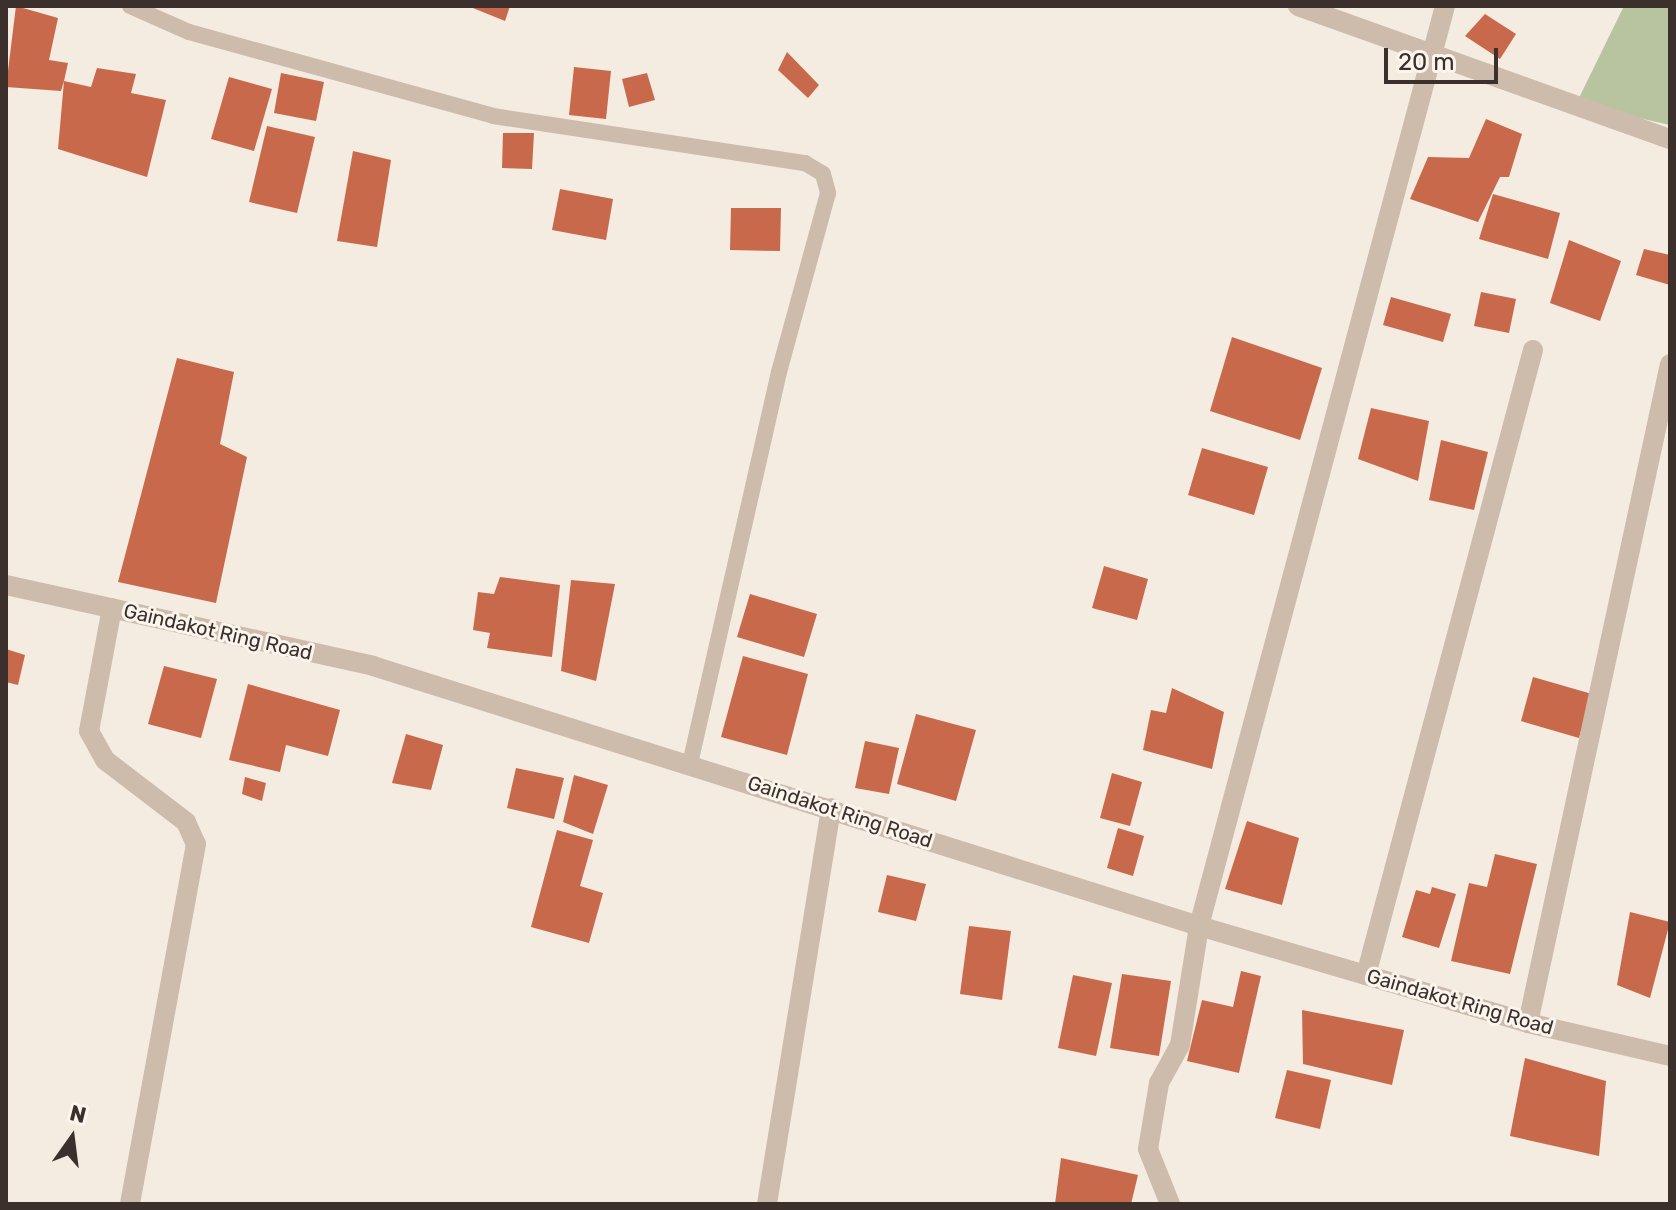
<!DOCTYPE html>
<html>
<head>
<meta charset="utf-8">
<style>
  body { margin:0 }
  #map { position:relative; width:1676px; height:1210px; overflow:hidden; background:#f4ebe1; font-family:Rubik,sans-serif }
  div>[style] { position:absolute }
  .green>* { inset:0; background:#b8c4a0 }
  .building>* { inset:0; background:#c8694b }
  .service>* { height:16px; margin:-8px; padding:0 8px; transform-origin:8px; border-radius:8px; background:#cdbbac }
  .minor>* { height:20px; margin:-10px; padding:0 10px; transform-origin:10px; border-radius:10px; background:#cdbbac }
  span { translate:-50% -50%; white-space:nowrap; text-align:center; line-height:1.15; -webkit-text-stroke:6px #fbf5ee; paint-order:stroke }
  .street-label { font-size:20px; color:#3b302b }
  .frame { position:absolute; inset:0; border:8px solid #3b302b; pointer-events:none }
  .north { position:absolute; left:32px; top:1098px; width:80px; height:80px; -webkit-text-stroke:6px #fbf5ee; paint-order:stroke; rotate:14deg; font-size:22px; font-weight:700; line-height:32px; text-align:center; color:#3b302b }
  .north::after { content:''; display:block; margin:auto; width:28px; height:36px; background:#3b302b; clip-path:polygon(50% 0,100% 100%,50% 72%,0 100%) }
  .scale { position:absolute; left:1384px; top:48px; width:114px; height:36px; box-sizing:border-box; border:4px solid #3b302b; border-top:0; padding-left:10px; font-size:24px; line-height:28px; white-space:nowrap; color:#3b302b; -webkit-text-stroke:6px #fbf5ee; paint-order:stroke }
</style>
</head>
<body>
<div id="map">
  <div class="green">
    <div style="clip-path:polygon(1624px 6px,1670px 6px,1670px 125px,1576px 104px)"></div>
  </div>
  <div class="building">
    <div style="clip-path:polygon(16px 6px,58px 18px,49px 60px,68px 63px,64px 81px,91px 87px,97px 68px,136px 74px,131px 93px,166px 100px,147px 177px,58px 149px,64px 81px,61px 91px,6px 87px)"></div>
    <div style="clip-path:polygon(468px 6px,510px 6px,505px 21px)"></div>
    <div style="clip-path:polygon(1485px 14px,1516px 34px,1500px 59px,1465px 36px)"></div>
    <div style="clip-path:polygon(787px 52px,819px 85px,808px 98px,778px 70px)"></div>
    <div style="clip-path:polygon(574px 67px,611px 71px,606px 119px,569px 115px)"></div>
    <div style="clip-path:polygon(281px 73px,324px 82px,316px 121px,274px 113px)"></div>
    <div style="clip-path:polygon(647px 73px,655px 100px,629px 107px,622px 79px)"></div>
    <div style="clip-path:polygon(229px 77px,272px 89px,254px 151px,211px 139px)"></div>
    <div style="clip-path:polygon(1486px 119px,1522px 134px,1509px 177px,1500px 177px,1478px 222px,1410px 199px,1428px 157px,1469px 158px)"></div>
    <div style="clip-path:polygon(267px 126px,315px 137px,297px 213px,249px 202px)"></div>
    <div style="clip-path:polygon(503px 133px,534px 133px,532px 169px,502px 168px)"></div>
    <div style="clip-path:polygon(353px 151px,391px 160px,377px 247px,337px 241px)"></div>
    <div style="clip-path:polygon(560px 189px,613px 199px,606px 240px,552px 230px)"></div>
    <div style="clip-path:polygon(1493px 194px,1560px 213px,1548px 259px,1479px 239px)"></div>
    <div style="clip-path:polygon(731px 208px,781px 208px,780px 251px,730px 250px)"></div>
    <div style="clip-path:polygon(1569px 240px,1621px 261px,1600px 321px,1550px 303px)"></div>
    <div style="clip-path:polygon(1644px 249px,1670px 255px,1670px 285px,1636px 275px)"></div>
    <div style="clip-path:polygon(1481px 292px,1516px 299px,1509px 333px,1474px 326px)"></div>
    <div style="clip-path:polygon(1391px 297px,1451px 314px,1443px 342px,1383px 325px)"></div>
    <div style="clip-path:polygon(1232px 337px,1322px 368px,1300px 440px,1210px 411px)"></div>
    <div style="clip-path:polygon(177px 358px,234px 372px,220px 444px,247px 457px,216px 603px,118px 582px)"></div>
    <div style="clip-path:polygon(1371px 408px,1429px 421px,1418px 481px,1358px 459px)"></div>
    <div style="clip-path:polygon(1441px 440px,1488px 452px,1474px 510px,1429px 500px)"></div>
    <div style="clip-path:polygon(1202px 448px,1268px 467px,1254px 515px,1188px 495px)"></div>
    <div style="clip-path:polygon(1104px 566px,1148px 579px,1137px 620px,1092px 608px)"></div>
    <div style="clip-path:polygon(500px 577px,560px 585px,552px 657px,487px 648px,490px 633px,473px 630px,478px 592px,494px 594px)"></div>
    <div style="clip-path:polygon(571px 580px,615px 584px,596px 681px,561px 671px)"></div>
    <div style="clip-path:polygon(750px 594px,817px 614px,804px 657px,737px 637px)"></div>
    <div style="clip-path:polygon(6px 649px,25px 655px,18px 685px,6px 682px)"></div>
    <div style="clip-path:polygon(743px 656px,808px 674px,787px 755px,721px 737px)"></div>
    <div style="clip-path:polygon(164px 666px,217px 679px,201px 738px,148px 724px)"></div>
    <div style="clip-path:polygon(1533px 677px,1592px 694px,1579px 738px,1521px 721px)"></div>
    <div style="clip-path:polygon(248px 684px,340px 710px,328px 756px,286px 745px,280px 772px,229px 760px)"></div>
    <div style="clip-path:polygon(1172px 688px,1224px 712px,1212px 769px,1143px 750px,1151px 710px,1166px 713px)"></div>
    <div style="clip-path:polygon(916px 714px,976px 730px,956px 801px,897px 784px)"></div>
    <div style="clip-path:polygon(406px 734px,443px 745px,431px 790px,392px 783px)"></div>
    <div style="clip-path:polygon(865px 741px,899px 748px,889px 794px,855px 788px)"></div>
    <div style="clip-path:polygon(516px 768px,564px 778px,554px 819px,507px 808px)"></div>
    <div style="clip-path:polygon(1112px 773px,1142px 782px,1130px 826px,1100px 818px)"></div>
    <div style="clip-path:polygon(574px 775px,608px 785px,593px 834px,563px 822px)"></div>
    <div style="clip-path:polygon(245px 777px,266px 783px,262px 801px,242px 794px)"></div>
    <div style="clip-path:polygon(1247px 821px,1299px 838px,1282px 905px,1225px 889px)"></div>
    <div style="clip-path:polygon(1118px 828px,1144px 836px,1133px 876px,1107px 868px)"></div>
    <div style="clip-path:polygon(557px 830px,593px 840px,580px 886px,603px 893px,589px 943px,531px 927px)"></div>
    <div style="clip-path:polygon(1495px 854px,1537px 864px,1510px 974px,1451px 961px,1469px 883px,1487px 887px)"></div>
    <div style="clip-path:polygon(887px 875px,926px 884px,916px 921px,878px 912px)"></div>
    <div style="clip-path:polygon(1432px 887px,1456px 894px,1439px 948px,1402px 937px,1416px 890px,1430px 894px)"></div>
    <div style="clip-path:polygon(1630px 912px,1670px 922px,1650px 998px,1617px 985px)"></div>
    <div style="clip-path:polygon(969px 926px,1011px 931px,1002px 1000px,960px 994px)"></div>
    <div style="clip-path:polygon(1241px 971px,1261px 976px,1239px 1073px,1187px 1061px,1202px 1000px,1233px 1007px)"></div>
    <div style="clip-path:polygon(1122px 974px,1171px 981px,1159px 1056px,1110px 1048px)"></div>
    <div style="clip-path:polygon(1073px 975px,1112px 983px,1096px 1056px,1058px 1048px)"></div>
    <div style="clip-path:polygon(1302px 1010px,1404px 1030px,1392px 1085px,1303px 1064px)"></div>
    <div style="clip-path:polygon(1525px 1058px,1606px 1081px,1599px 1156px,1510px 1136px)"></div>
    <div style="clip-path:polygon(1287px 1070px,1331px 1080px,1320px 1129px,1275px 1118px)"></div>
    <div style="clip-path:polygon(1061px 1158px,1138px 1175px,1131px 1204px,1055px 1204px)"></div>
  </div>
  <div class="service">
    <div style="left:130px;top:6px;width:64px;rotate:23.8deg"></div>
    <div style="left:189px;top:32px;width:315px;rotate:15.4deg"></div>
    <div style="left:493px;top:116px;width:316px;rotate:8.6deg"></div>
    <div style="left:805px;top:163px;width:21px;rotate:31deg"></div>
    <div style="left:823px;top:174px;width:20px;rotate:75deg"></div>
    <div style="left:828px;top:193px;width:186px;rotate:105.3deg"></div>
    <div style="left:779px;top:372px;width:401px;rotate:102.8deg"></div>
  </div>
  <div class="minor">
    <div style="left:1298px;top:6px;width:395px;rotate:19.7deg"></div>
    <div style="left:6px;top:585px;width:376px;rotate:12.4deg"></div>
    <div style="left:373px;top:666px;width:866px;rotate:17.47deg"></div>
    <div style="left:1199px;top:926px;width:343px;rotate:16.4deg"></div>
    <div style="left:1528px;top:1023px;width:146px;rotate:13.1deg"></div>
    <div style="left:112px;top:608px;width:125px;rotate:100.6deg"></div>
    <div style="left:89px;top:731px;width:33px;rotate:61deg"></div>
    <div style="left:105px;top:760px;width:102px;rotate:37.4deg"></div>
    <div style="left:186px;top:822px;width:24px;rotate:66deg"></div>
    <div style="left:196px;top:844px;width:366px;rotate:100.4deg"></div>
    <div style="left:1366px;top:975px;width:647px;rotate:-75.04deg"></div>
    <div style="left:1528px;top:1023px;width:674px;rotate:-77.84deg"></div>
    <div style="left:767px;top:1204px;width:401px;rotate:-80.8deg"></div>
    <div style="left:1170px;top:1204px;width:59px;rotate:-111.8deg"></div>
    <div style="left:1148px;top:1149px;width:67px;rotate:-80.5deg"></div>
    <div style="left:1159px;top:1083px;width:43px;rotate:-61.1deg"></div>
    <div style="left:1180px;top:1045px;width:121px;rotate:-80.9deg"></div>
    <div style="left:1199px;top:926px;width:952px;rotate:-75.03deg"></div>
  </div>
  <div class="street-label">
    <span style="left:218px;top:632px;rotate:13deg">Gaindakot Ring Road</span>
    <span style="left:840px;top:812px;rotate:18deg">Gaindakot Ring Road</span>
    <span style="left:1460px;top:1002px;rotate:16deg">Gaindakot Ring Road</span>
  </div>
  <div class="frame"></div>
  <div class="north">N</div>
  <div class="scale">20 m</div>
</div>
</body>
</html>
